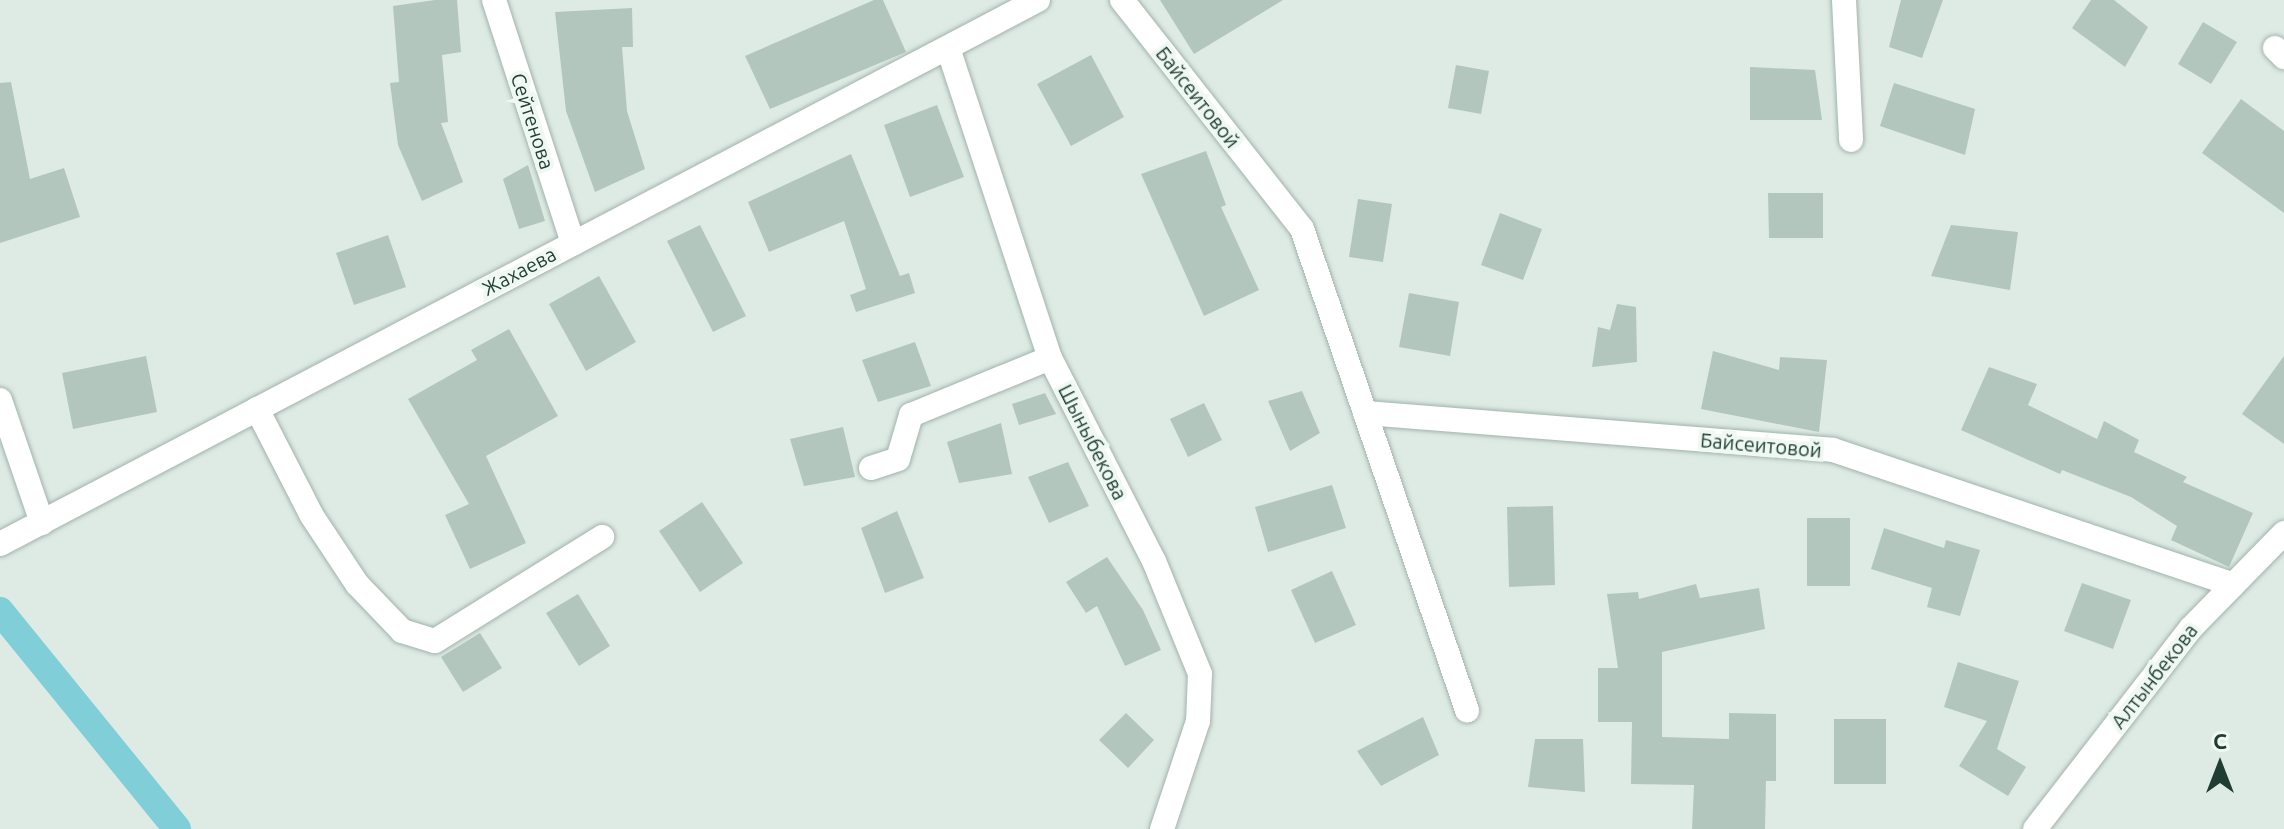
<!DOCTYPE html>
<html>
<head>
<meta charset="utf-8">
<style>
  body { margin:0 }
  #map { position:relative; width:2284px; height:829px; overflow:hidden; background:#deebe5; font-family:Ubuntu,sans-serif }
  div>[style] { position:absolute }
  .canal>* { height:28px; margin:-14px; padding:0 14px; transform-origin:14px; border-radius:14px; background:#80ced7 }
  .building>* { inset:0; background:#b3c6be }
  .roads { filter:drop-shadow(0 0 2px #a1b3ac) drop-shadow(0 0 2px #a1b3ac) }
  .street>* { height:24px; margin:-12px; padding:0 12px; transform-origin:12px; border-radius:12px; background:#fff }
  .secondary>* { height:24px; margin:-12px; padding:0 12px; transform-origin:12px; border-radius:12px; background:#fff }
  span { translate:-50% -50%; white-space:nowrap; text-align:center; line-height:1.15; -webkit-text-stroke:8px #eff8f3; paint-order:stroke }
  .street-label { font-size:20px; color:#1e3d33 }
  .north { position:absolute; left:2180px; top:725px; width:80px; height:80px; -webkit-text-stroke:6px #eff8f3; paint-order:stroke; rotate:0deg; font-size:22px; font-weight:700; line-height:32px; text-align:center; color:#1e3d33 }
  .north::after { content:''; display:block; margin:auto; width:28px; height:36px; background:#1e3d33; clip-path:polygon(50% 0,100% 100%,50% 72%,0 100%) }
</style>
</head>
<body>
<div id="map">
  <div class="canal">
    <div style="left:0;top:611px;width:281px;rotate:50.9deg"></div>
  </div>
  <div class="building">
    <div style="clip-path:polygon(435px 0,457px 0,461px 52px,442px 55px,448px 122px,441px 123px,463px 182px,422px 201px,398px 145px,390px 83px,399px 82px,393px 6px)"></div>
    <div style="clip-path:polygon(874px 0,883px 0,906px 52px,770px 109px,745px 56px)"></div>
    <div style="clip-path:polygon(1160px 0,1283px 0,1194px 54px)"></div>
    <div style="clip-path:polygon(1901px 0,1943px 0,1922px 58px,1889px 47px)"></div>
    <div style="clip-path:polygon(2091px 0,2114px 0,2148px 27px,2125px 67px,2072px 28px)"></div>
    <div style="clip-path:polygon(632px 8px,633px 47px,622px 47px,627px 111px,645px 169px,595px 192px,566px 111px,555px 12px)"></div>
    <div style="clip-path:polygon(2203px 22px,2237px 42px,2211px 84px,2178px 64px)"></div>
    <div style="clip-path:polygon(1091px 55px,1124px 117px,1071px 146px,1037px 84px)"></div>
    <div style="clip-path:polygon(1456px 65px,1489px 71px,1481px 114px,1448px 108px)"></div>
    <div style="clip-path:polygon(1750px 67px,1815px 70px,1822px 120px,1750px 120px)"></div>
    <div style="clip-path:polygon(11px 82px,30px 179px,64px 168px,80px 217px,0 243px,0 83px)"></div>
    <div style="clip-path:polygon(1894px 83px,1975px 109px,1965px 155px,1880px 126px)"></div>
    <div style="clip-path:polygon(2241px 99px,2284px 131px,2284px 213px,2202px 153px)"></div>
    <div style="clip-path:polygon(937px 105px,964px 177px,910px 197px,884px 125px)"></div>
    <div style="clip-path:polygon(1206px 151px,1226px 205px,1221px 207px,1259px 290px,1204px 316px,1141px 174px)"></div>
    <div style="clip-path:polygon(851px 154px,900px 276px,909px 273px,915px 293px,856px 312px,850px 295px,866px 289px,844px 221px,769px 252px,748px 202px)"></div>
    <div style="clip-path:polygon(528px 165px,545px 221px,519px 229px,503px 179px)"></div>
    <div style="clip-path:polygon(1768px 193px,1823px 193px,1823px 238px,1769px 238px)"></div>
    <div style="clip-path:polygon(1358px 199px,1392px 204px,1383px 262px,1349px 257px)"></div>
    <div style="clip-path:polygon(1500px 213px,1542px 229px,1523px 280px,1481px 265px)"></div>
    <div style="clip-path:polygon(700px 225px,746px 316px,713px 332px,667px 241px)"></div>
    <div style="clip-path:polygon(1951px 225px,2018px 232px,2010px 290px,1931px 276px)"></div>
    <div style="clip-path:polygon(388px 235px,406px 287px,354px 305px,336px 253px)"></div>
    <div style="clip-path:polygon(599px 276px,636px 342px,586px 371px,549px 304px)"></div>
    <div style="clip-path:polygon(1409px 293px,1459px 302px,1450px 356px,1399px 347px)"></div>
    <div style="clip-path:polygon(1617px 304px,1636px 307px,1637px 362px,1592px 367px,1598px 327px,1610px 330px)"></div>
    <div style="clip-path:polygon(509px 329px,558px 416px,486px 456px,526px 543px,470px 569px,445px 515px,469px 504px,408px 399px,477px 360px,471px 350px)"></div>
    <div style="clip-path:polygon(915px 342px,931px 386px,878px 402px,862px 360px)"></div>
    <div style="clip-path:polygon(1713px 351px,1779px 370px,1780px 357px,1827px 360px,1819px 432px,1701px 409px)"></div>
    <div style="clip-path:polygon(146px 356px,157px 412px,73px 429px,62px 373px)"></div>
    <div style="clip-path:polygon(2284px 356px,2284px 444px,2242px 414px)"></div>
    <div style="clip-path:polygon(1989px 367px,2037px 384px,2028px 405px,2097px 439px,2104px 421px,2139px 440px,2134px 452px,2187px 477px,2183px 482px,2253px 513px,2229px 567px,2171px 540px,2177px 526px,2131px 497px,2062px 470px,2060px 474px,1961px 430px)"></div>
    <div style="clip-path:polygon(1302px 391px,1320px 433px,1290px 451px,1268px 401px)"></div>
    <div style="clip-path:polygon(1045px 393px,1056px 414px,1019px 425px,1012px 404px)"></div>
    <div style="clip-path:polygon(1204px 403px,1222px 440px,1188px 457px,1170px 419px)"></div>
    <div style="clip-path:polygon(1001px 423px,1012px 474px,959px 483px,947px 442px)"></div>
    <div style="clip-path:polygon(843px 427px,855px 477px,804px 486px,790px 439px)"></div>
    <div style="clip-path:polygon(1068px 462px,1089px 506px,1049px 523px,1028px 477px)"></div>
    <div style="clip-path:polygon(1332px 485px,1346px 528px,1268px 552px,1255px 507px)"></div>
    <div style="clip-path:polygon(702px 502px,743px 563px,700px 592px,659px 531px)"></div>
    <div style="clip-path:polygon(1553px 506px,1555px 585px,1509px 587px,1507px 507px)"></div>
    <div style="clip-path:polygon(897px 511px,924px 578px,885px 593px,861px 528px)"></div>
    <div style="clip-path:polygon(1807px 518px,1850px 518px,1850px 586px,1807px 586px)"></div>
    <div style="clip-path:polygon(1884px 528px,1944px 548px,1946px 540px,1980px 550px,1960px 616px,1927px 607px,1932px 588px,1871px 569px)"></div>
    <div style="clip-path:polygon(1107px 557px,1143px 610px,1161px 650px,1125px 666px,1097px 606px,1086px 613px,1066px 582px)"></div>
    <div style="clip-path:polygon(1332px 571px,1356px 625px,1315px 643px,1291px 590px)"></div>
    <div style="clip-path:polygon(2082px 583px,2131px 600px,2113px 649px,2064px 631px)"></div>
    <div style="clip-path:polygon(1696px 584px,1700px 598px,1759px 588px,1765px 629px,1662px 652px,1662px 737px,1729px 739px,1729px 713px,1776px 714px,1776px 781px,1766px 781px,1765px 829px,1692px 829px,1694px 785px,1631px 784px,1632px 722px,1598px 722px,1598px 668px,1618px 668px,1607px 594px,1638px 592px,1639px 599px)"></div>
    <div style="clip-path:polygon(578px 594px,610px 646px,579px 666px,546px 613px)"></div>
    <div style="clip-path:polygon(480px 633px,502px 668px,463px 692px,441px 657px)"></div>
    <div style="clip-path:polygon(1958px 662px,2019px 681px,1997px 749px,2026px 767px,2008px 796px,1959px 766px,1987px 721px,1944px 707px)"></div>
    <div style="clip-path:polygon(1126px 713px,1154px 740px,1128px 768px,1099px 740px)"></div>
    <div style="clip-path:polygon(1423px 717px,1439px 755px,1381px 786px,1357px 751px)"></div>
    <div style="clip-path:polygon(1834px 719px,1886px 719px,1886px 784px,1834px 784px)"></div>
    <div style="clip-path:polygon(1535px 739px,1583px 739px,1585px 792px,1528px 787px)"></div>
  </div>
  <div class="roads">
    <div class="street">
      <div style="left:494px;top:0;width:256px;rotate:72deg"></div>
      <div style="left:1122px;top:0;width:291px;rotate:51.8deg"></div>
      <div style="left:1302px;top:229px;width:509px;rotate:71.07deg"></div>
      <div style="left:1844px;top:0;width:140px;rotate:87.1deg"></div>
      <div style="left:2275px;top:48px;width:13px;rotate:45deg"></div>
      <div style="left:949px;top:51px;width:323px;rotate:71.8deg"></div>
      <div style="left:1050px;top:358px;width:228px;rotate:62.9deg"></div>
      <div style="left:1154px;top:561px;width:122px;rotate:67.8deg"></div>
      <div style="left:1200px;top:674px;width:47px;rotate:92.4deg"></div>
      <div style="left:1198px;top:721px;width:114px;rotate:108.4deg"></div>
      <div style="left:0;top:400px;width:130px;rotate:71.1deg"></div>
      <div style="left:257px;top:409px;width:120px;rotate:62.8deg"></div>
      <div style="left:312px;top:516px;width:82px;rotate:56.5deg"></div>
      <div style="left:357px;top:584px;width:65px;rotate:46.2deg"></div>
      <div style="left:402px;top:631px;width:34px;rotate:17deg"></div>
      <div style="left:435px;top:641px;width:197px;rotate:-31.9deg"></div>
      <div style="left:1365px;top:413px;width:469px;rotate:4.5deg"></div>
      <div style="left:1833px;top:450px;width:422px;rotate:18.6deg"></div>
      <div style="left:871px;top:468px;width:28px;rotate:-18deg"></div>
      <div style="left:898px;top:459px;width:46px;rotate:-73.5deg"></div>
      <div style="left:911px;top:415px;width:150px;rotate:-22.3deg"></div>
      <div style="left:2035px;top:829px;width:254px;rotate:-52.2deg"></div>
      <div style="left:2191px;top:628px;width:133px;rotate:-45.6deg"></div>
    </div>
    <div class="secondary">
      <div style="left:0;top:544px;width:1172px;rotate:-27.66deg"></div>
    </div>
  </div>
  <div class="street-label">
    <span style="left:1198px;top:97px;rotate:52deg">Байсеитовой</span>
    <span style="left:533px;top:121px;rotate:72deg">Сейтенова</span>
    <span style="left:519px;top:271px;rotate:-28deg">Жахаева</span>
    <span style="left:1093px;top:442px;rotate:63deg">Шыныбекова</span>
    <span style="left:1761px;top:445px;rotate:5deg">Байсеитовой</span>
    <span style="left:2154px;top:676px;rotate:-52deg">Алтынбекова</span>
  </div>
  <div class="north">С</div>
</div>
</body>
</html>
